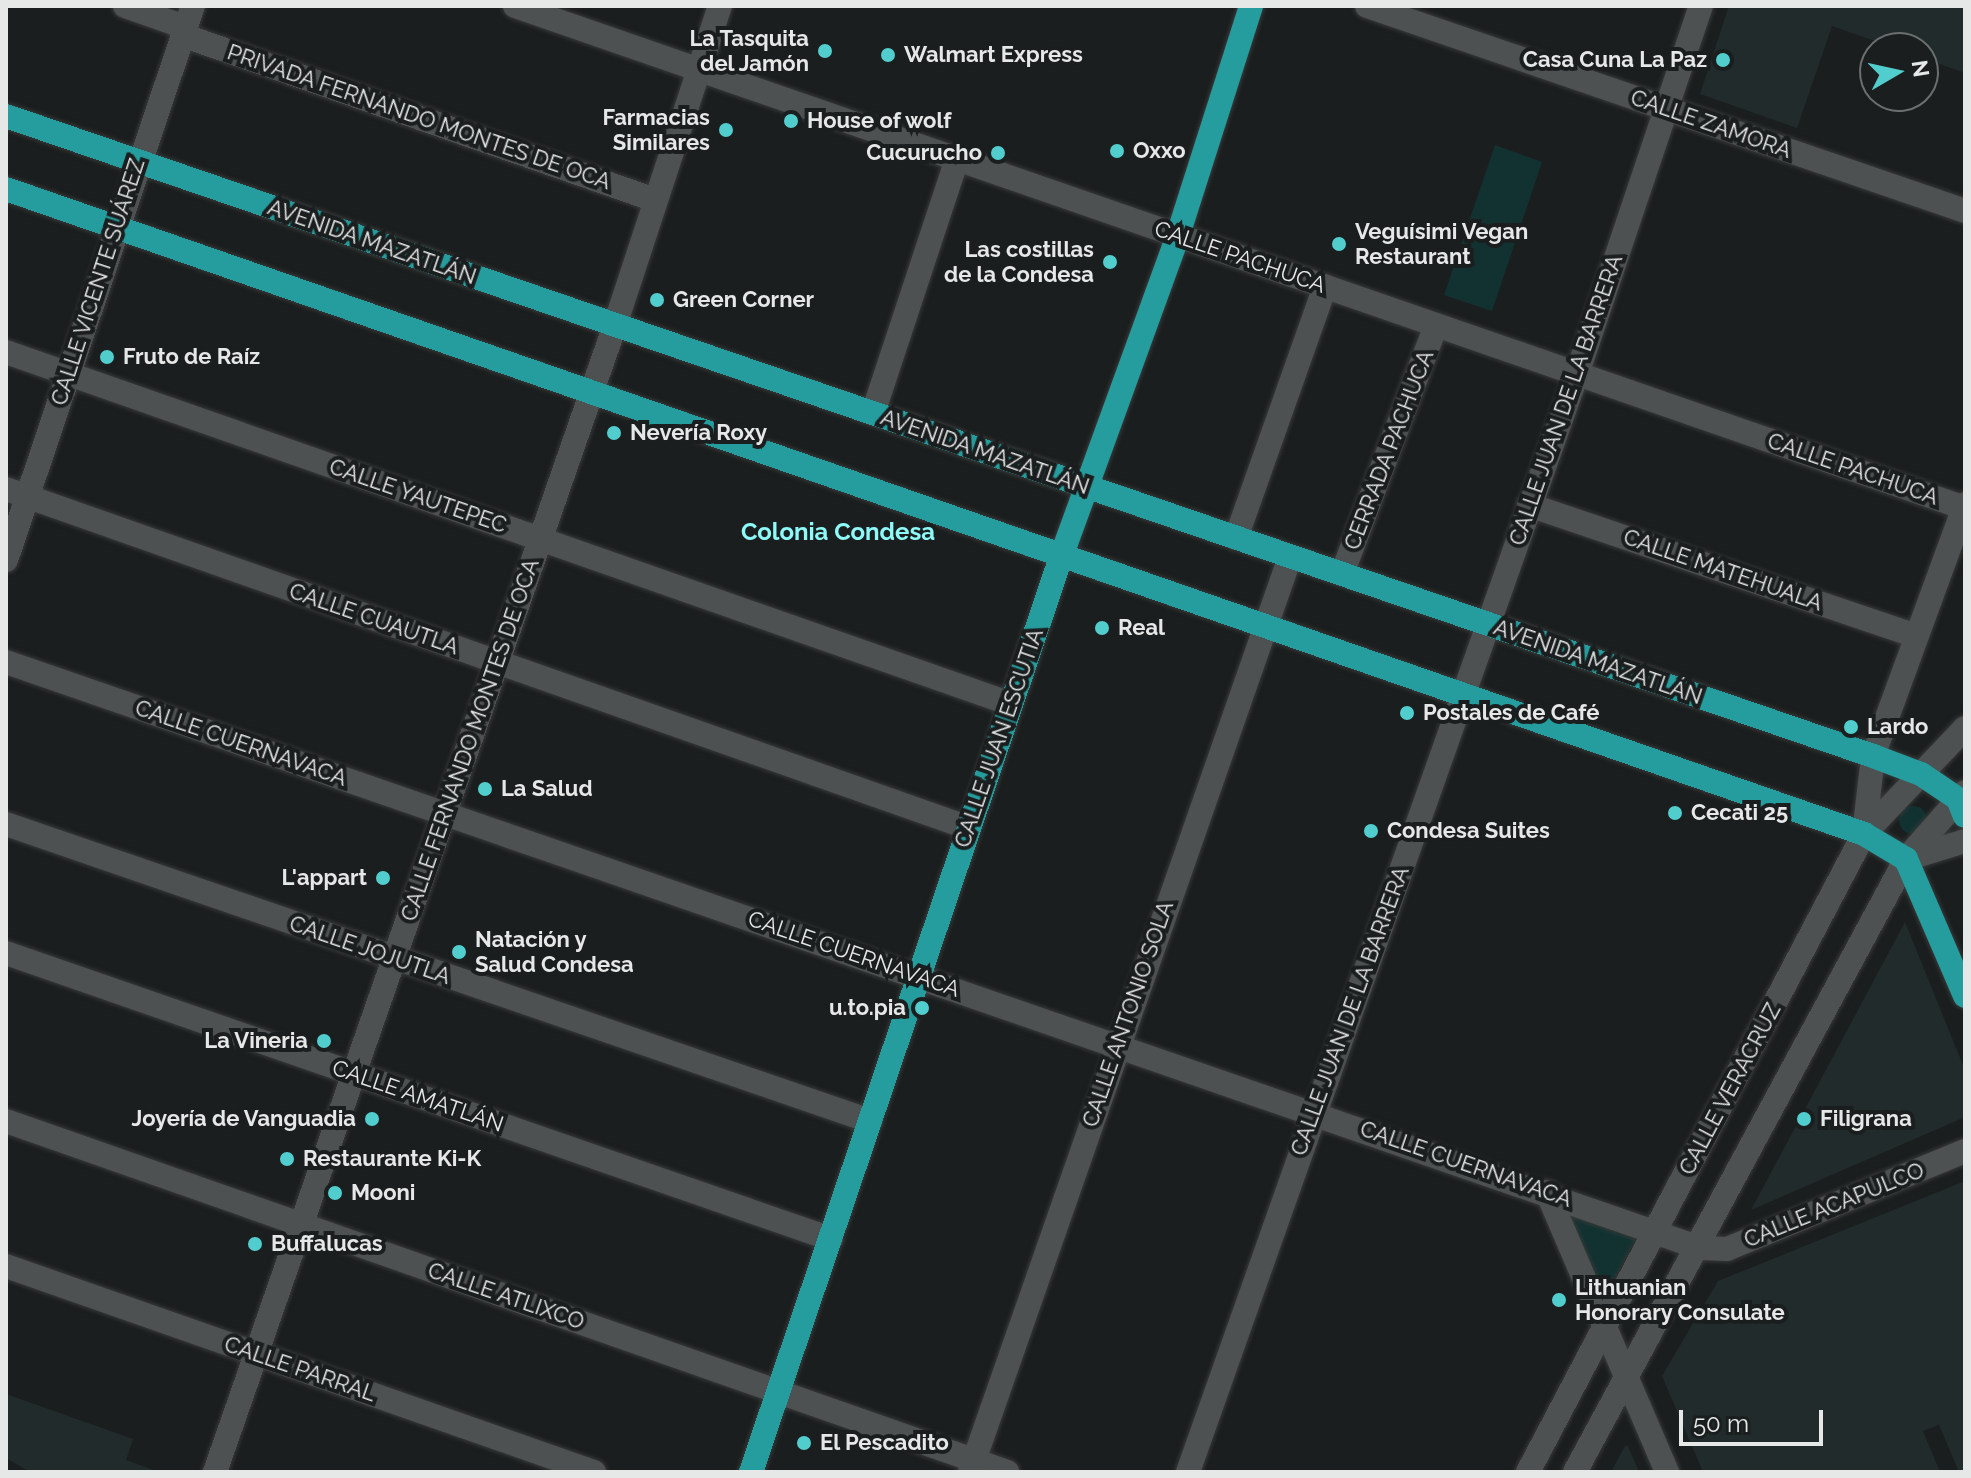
<!DOCTYPE html>
<html>
<head>
<meta charset="utf-8">
<style>
  body { margin:0 }
  #map { position:relative; width:1971px; height:1478px; overflow:hidden; background:#1b1e1e; font-family:Raleway,sans-serif }
  div>[style] { position:absolute }
  .built>* { inset:0; background:#212b2b }
  .green>* { inset:0; background:#123232 }
  .round { border-radius:50% }
  .roads { filter:drop-shadow(0 0 2px #373939) drop-shadow(0 0 2px #373939) }
  .minor>* { height:24px; margin:-12px; padding:0 12px; transform-origin:12px; border-radius:12px; background:#4e5151 }
  .major>* { height:24px; margin:-12px; padding:0 12px; transform-origin:12px; border-radius:12px; background:#259c9d }
  .dots>* { width:22px; height:22px; translate:-50% -50%; box-sizing:border-box; border:4px solid #1b1e1e; border-radius:50% }
  span { translate:-50% -50%; white-space:nowrap; text-align:center; line-height:1.15; -webkit-text-stroke:8px #1b1e1e; paint-order:stroke }
  .poi-label { font-size:22px; color:#e6e8e8; font-weight:700 }
  .right { translate:-100% -50%; text-align:right }
  .left { translate:0 -50%; text-align:left }
  .street-label { font-size:22px; color:#e6e8e8 }
  .neighbourhood-label { font-size:24px; color:#8df9f8; font-weight:700 }
  .frame { position:absolute; inset:0; border:8px solid #e6e8e8; pointer-events:none }
  .north { position:absolute; left:1859px; top:32px; width:80px; height:80px; box-sizing:border-box; background:#1b1e1e; border:2px solid #6c6f6f; border-radius:50%; rotate:81deg; font-size:22px; font-weight:700; line-height:32px; text-align:center; color:#e6e8e8 }
  .north::after { content:''; display:block; margin:auto; width:28px; height:36px; background:#52cdcd; clip-path:polygon(50% 0,100% 100%,50% 72%,0 100%) }
  .scale { position:absolute; left:1679px; top:1410px; width:144px; height:36px; box-sizing:border-box; border:4px solid #e6e8e8; border-top:0; padding-left:10px; font-size:24px; line-height:28px; white-space:nowrap; color:#e6e8e8; -webkit-text-stroke:6px #1b1e1e; paint-order:stroke }
</style>
</head>
<body>
<div id="map">
  <div class="built">
    <div style="clip-path:polygon(1729px 6px,1965px 6px,1965px 73px,1923px 58px,1923px 48px,1895px 48px,1832px 26px,1797px 128px,1700px 94px)"></div>
    <div style="clip-path:polygon(1905px 922px,1965px 1070px,1965px 1117px,1751px 1210px)"></div>
    <div style="clip-path:polygon(1965px 1181px,1965px 1472px,1959px 1472px,1939px 1425px,1923px 1431px,1940px 1472px,1703px 1472px,1662px 1376px,1718px 1281px)"></div>
    <div style="clip-path:polygon(6px 1394px,133px 1439px,126px 1460px,159px 1472px,30px 1472px,6px 1458px)"></div>
    <div style="clip-path:polygon(1625px 1446px,1628px 1446px,1639px 1472px,1611px 1472px)"></div>
  </div>
  <div class="green">
    <div style="clip-path:polygon(1495px 145px,1542px 162px,1492px 311px,1444px 295px)"></div>
    <div class="round" style="left:1899px;top:806px;width:28px;height:28px"></div>
    <div style="clip-path:polygon(1565px 1211px,1638px 1234px,1604px 1299px)"></div>
  </div>
  <div class="roads">
    <div class="minor">
      <div style="left:125px;top:6px;width:64px;rotate:19.3deg"></div>
      <div style="left:515px;top:6px;width:1534px;rotate:19.1deg"></div>
      <div style="left:1367px;top:6px;width:632px;rotate:18.92deg"></div>
      <div style="left:182px;top:35px;width:501px;rotate:19.23deg"></div>
      <div style="left:6px;top:352px;width:1065px;rotate:19.3deg"></div>
      <div style="left:873px;top:413px;width:268px;rotate:-71.7deg"></div>
      <div style="left:6px;top:489px;width:1021px;rotate:19.39deg"></div>
      <div style="left:1529px;top:505px;width:409px;rotate:18.7deg"></div>
      <div style="left:1236px;top:538px;width:267px;rotate:-70.5deg"></div>
      <div style="left:6px;top:560px;width:585px;rotate:-71.35deg"></div>
      <div style="left:1342px;top:574px;width:266px;rotate:-69.3deg"></div>
      <div style="left:6px;top:662px;width:1792px;rotate:19.08deg"></div>
      <div style="left:1700px;top:1248px;width:27px;rotate:2deg"></div>
      <div style="left:1727px;top:1249px;width:257px;rotate:-22.4deg"></div>
      <div style="left:6px;top:824px;width:914px;rotate:18.97deg"></div>
      <div style="left:1864px;top:834px;width:79px;rotate:-83.4deg"></div>
      <div style="left:1873px;top:756px;width:268px;rotate:-69.9deg"></div>
      <div style="left:1906px;top:859px;width:62px;rotate:-17deg"></div>
      <div style="left:6px;top:953px;width:873px;rotate:19.12deg"></div>
      <div style="left:6px;top:1121px;width:1061px;rotate:19.32deg"></div>
      <div style="left:1547px;top:1192px;width:305px;rotate:66.8deg"></div>
      <div style="left:6px;top:1266px;width:623px;rotate:19.31deg"></div>
      <div style="left:215px;top:1472px;width:1215px;rotate:-70.77deg"></div>
      <div style="left:615px;top:325px;width:336px;rotate:-71.8deg"></div>
      <div style="left:970px;top:1472px;width:969px;rotate:-70.72deg"></div>
      <div style="left:1188px;top:1472px;width:1165px;rotate:-70.49deg"></div>
      <div style="left:1577px;top:374px;width:388px;rotate:-71.4deg"></div>
      <div style="left:1528px;top:1472px;width:721px;rotate:-62.23deg"></div>
      <div style="left:1864px;top:834px;width:146px;rotate:-46.4deg"></div>
      <div style="left:1575px;top:1472px;width:697px;rotate:-61.63deg"></div>
      <div style="left:1906px;top:859px;width:89px;rotate:-48.6deg"></div>
    </div>
    <div class="major">
      <div style="left:6px;top:116px;width:1974px;rotate:18.92deg"></div>
      <div style="left:1873px;top:756px;width:51px;rotate:20.6deg"></div>
      <div style="left:1921px;top:774px;width:45px;rotate:34deg"></div>
      <div style="left:1958px;top:799px;width:18px;rotate:68deg"></div>
      <div style="left:6px;top:189px;width:1967px;rotate:19.14deg"></div>
      <div style="left:1864px;top:834px;width:49px;rotate:30.8deg"></div>
      <div style="left:1906px;top:859px;width:149px;rotate:66.7deg"></div>
      <div style="left:751px;top:1472px;width:966px;rotate:-71.28deg"></div>
      <div style="left:1061px;top:557px;width:343px;rotate:-70deg"></div>
      <div style="left:1178px;top:235px;width:240px;rotate:-72.3deg"></div>
    </div>
  </div>
  <div class="dots">
    <div style="left:825px;top:51px;background:#52cdcd"></div>
    <div style="left:888px;top:55px;background:#52cdcd"></div>
    <div style="left:1723px;top:60px;background:#52cdcd"></div>
    <div style="left:791px;top:121px;background:#52cdcd"></div>
    <div style="left:726px;top:130px;background:#52cdcd"></div>
    <div style="left:1117px;top:151px;background:#52cdcd"></div>
    <div style="left:998px;top:153px;background:#52cdcd"></div>
    <div style="left:1339px;top:244px;background:#52cdcd"></div>
    <div style="left:1110px;top:262px;background:#52cdcd"></div>
    <div style="left:657px;top:300px;background:#52cdcd"></div>
    <div style="left:107px;top:357px;background:#52cdcd"></div>
    <div style="left:614px;top:433px;background:#52cdcd"></div>
    <div style="left:1102px;top:628px;background:#52cdcd"></div>
    <div style="left:1407px;top:713px;background:#52cdcd"></div>
    <div style="left:1851px;top:727px;background:#52cdcd"></div>
    <div style="left:485px;top:789px;background:#52cdcd"></div>
    <div style="left:1675px;top:813px;background:#52cdcd"></div>
    <div style="left:1371px;top:831px;background:#52cdcd"></div>
    <div style="left:383px;top:878px;background:#52cdcd"></div>
    <div style="left:459px;top:952px;background:#52cdcd"></div>
    <div style="left:922px;top:1008px;background:#52cdcd"></div>
    <div style="left:324px;top:1041px;background:#52cdcd"></div>
    <div style="left:372px;top:1119px;background:#52cdcd"></div>
    <div style="left:1804px;top:1119px;background:#52cdcd"></div>
    <div style="left:287px;top:1159px;background:#52cdcd"></div>
    <div style="left:335px;top:1193px;background:#52cdcd"></div>
    <div style="left:255px;top:1244px;background:#52cdcd"></div>
    <div style="left:1559px;top:1300px;background:#52cdcd"></div>
    <div style="left:804px;top:1443px;background:#52cdcd"></div>
  </div>
  <div class="poi-label">
    <span class="right" style="left:809px;top:51px">La Tasquita<br>del Jamón</span>
    <span class="left" style="left:904px;top:55px">Walmart Express</span>
    <span class="right" style="left:1707px;top:60px">Casa Cuna La Paz</span>
    <span class="right" style="left:710px;top:130px">Farmacias<br>Similares</span>
    <span class="left" style="left:807px;top:121px">House of wolf</span>
    <span class="left" style="left:1133px;top:151px">Oxxo</span>
    <span class="right" style="left:982px;top:153px">Cucurucho</span>
    <span class="left" style="left:1355px;top:244px">Veguísimi Vegan<br>Restaurant</span>
    <span class="right" style="left:1094px;top:262px">Las costillas<br>de la Condesa</span>
    <span class="left" style="left:673px;top:300px">Green Corner</span>
    <span class="left" style="left:123px;top:357px">Fruto de Raíz</span>
    <span class="left" style="left:630px;top:433px">Nevería Roxy</span>
    <span class="left" style="left:1118px;top:628px">Real</span>
    <span class="left" style="left:1423px;top:713px">Postales de Café</span>
    <span class="left" style="left:1867px;top:727px">Lardo</span>
    <span class="left" style="left:501px;top:789px">La Salud</span>
    <span class="left" style="left:1691px;top:813px">Cecati 25</span>
    <span class="left" style="left:1387px;top:831px">Condesa Suites</span>
    <span class="right" style="left:367px;top:878px">L'appart</span>
    <span class="left" style="left:475px;top:952px">Natación y<br>Salud Condesa</span>
    <span class="right" style="left:906px;top:1008px">u.to.pia</span>
    <span class="right" style="left:308px;top:1041px">La Vineria</span>
    <span class="right" style="left:356px;top:1119px">Joyería de Vanguadia</span>
    <span class="left" style="left:1820px;top:1119px">Filigrana</span>
    <span class="left" style="left:303px;top:1159px">Restaurante Ki-K</span>
    <span class="left" style="left:351px;top:1193px">Mooni</span>
    <span class="left" style="left:271px;top:1244px">Buffalucas</span>
    <span class="left" style="left:1575px;top:1300px">Lithuanian<br>Honorary Consulate</span>
    <span class="left" style="left:820px;top:1443px">El Pescadito</span>
  </div>
  <div class="street-label">
    <span style="left:419px;top:117px;rotate:19deg">PRIVADA FERNANDO MONTES DE OCA</span>
    <span style="left:1711px;top:124px;rotate:19deg">CALLE ZAMORA</span>
    <span style="left:372px;top:242px;rotate:19deg">AVENIDA MAZATLÁN</span>
    <span style="left:1240px;top:257px;rotate:19deg">CALLE PACHUCA</span>
    <span style="left:98px;top:282px;rotate:-72deg">CALLE VICENTE SUÁREZ</span>
    <span style="left:1566px;top:400px;rotate:-71deg">CALLE JUAN DE LA BARRERA</span>
    <span style="left:1389px;top:450px;rotate:-69deg">CERRADA PACHUCA</span>
    <span style="left:985px;top:452px;rotate:19deg">AVENIDA MAZATLÁN</span>
    <span style="left:1853px;top:469px;rotate:19deg">CALLE PACHUCA</span>
    <span style="left:418px;top:496px;rotate:19deg">CALLE YAUTEPEC</span>
    <span style="left:1723px;top:570px;rotate:19deg">CALLE MATEHUALA</span>
    <span style="left:374px;top:619px;rotate:19deg">CALLE CUAUTLA</span>
    <span style="left:1598px;top:662px;rotate:19deg">AVENIDA MAZATLÁN</span>
    <span style="left:999px;top:738px;rotate:-71deg">CALLE JUAN ESCUTIA</span>
    <span style="left:470px;top:740px;rotate:-71deg">CALLE FERNANDO MONTES DE OCA</span>
    <span style="left:241px;top:743px;rotate:19deg">CALLE CUERNAVACA</span>
    <span style="left:370px;top:950px;rotate:19deg">CALLE JOJUTLA</span>
    <span style="left:854px;top:954px;rotate:19deg">CALLE CUERNAVACA</span>
    <span style="left:1350px;top:1011px;rotate:-70deg">CALLE JUAN DE LA BARRERA</span>
    <span style="left:1128px;top:1014px;rotate:-71deg">CALLE ANTONIO SOLA</span>
    <span style="left:1730px;top:1089px;rotate:-62deg">CALLE VERACRUZ</span>
    <span style="left:418px;top:1096px;rotate:19deg">CALLE AMATLÁN</span>
    <span style="left:1466px;top:1164px;rotate:19deg">CALLE CUERNAVACA</span>
    <span style="left:1834px;top:1205px;rotate:-22deg">CALLE ACAPULCO</span>
    <span style="left:506px;top:1296px;rotate:19deg">CALLE ATLIXCO</span>
    <span style="left:300px;top:1369px;rotate:19deg">CALLE PARRAL</span>
  </div>
  <div class="neighbourhood-label">
    <span style="left:838px;top:532px">Colonia Condesa</span>
  </div>
  <div class="frame"></div>
  <div class="north">N</div>
  <div class="scale">50 m</div>
</div>
</body>
</html>
